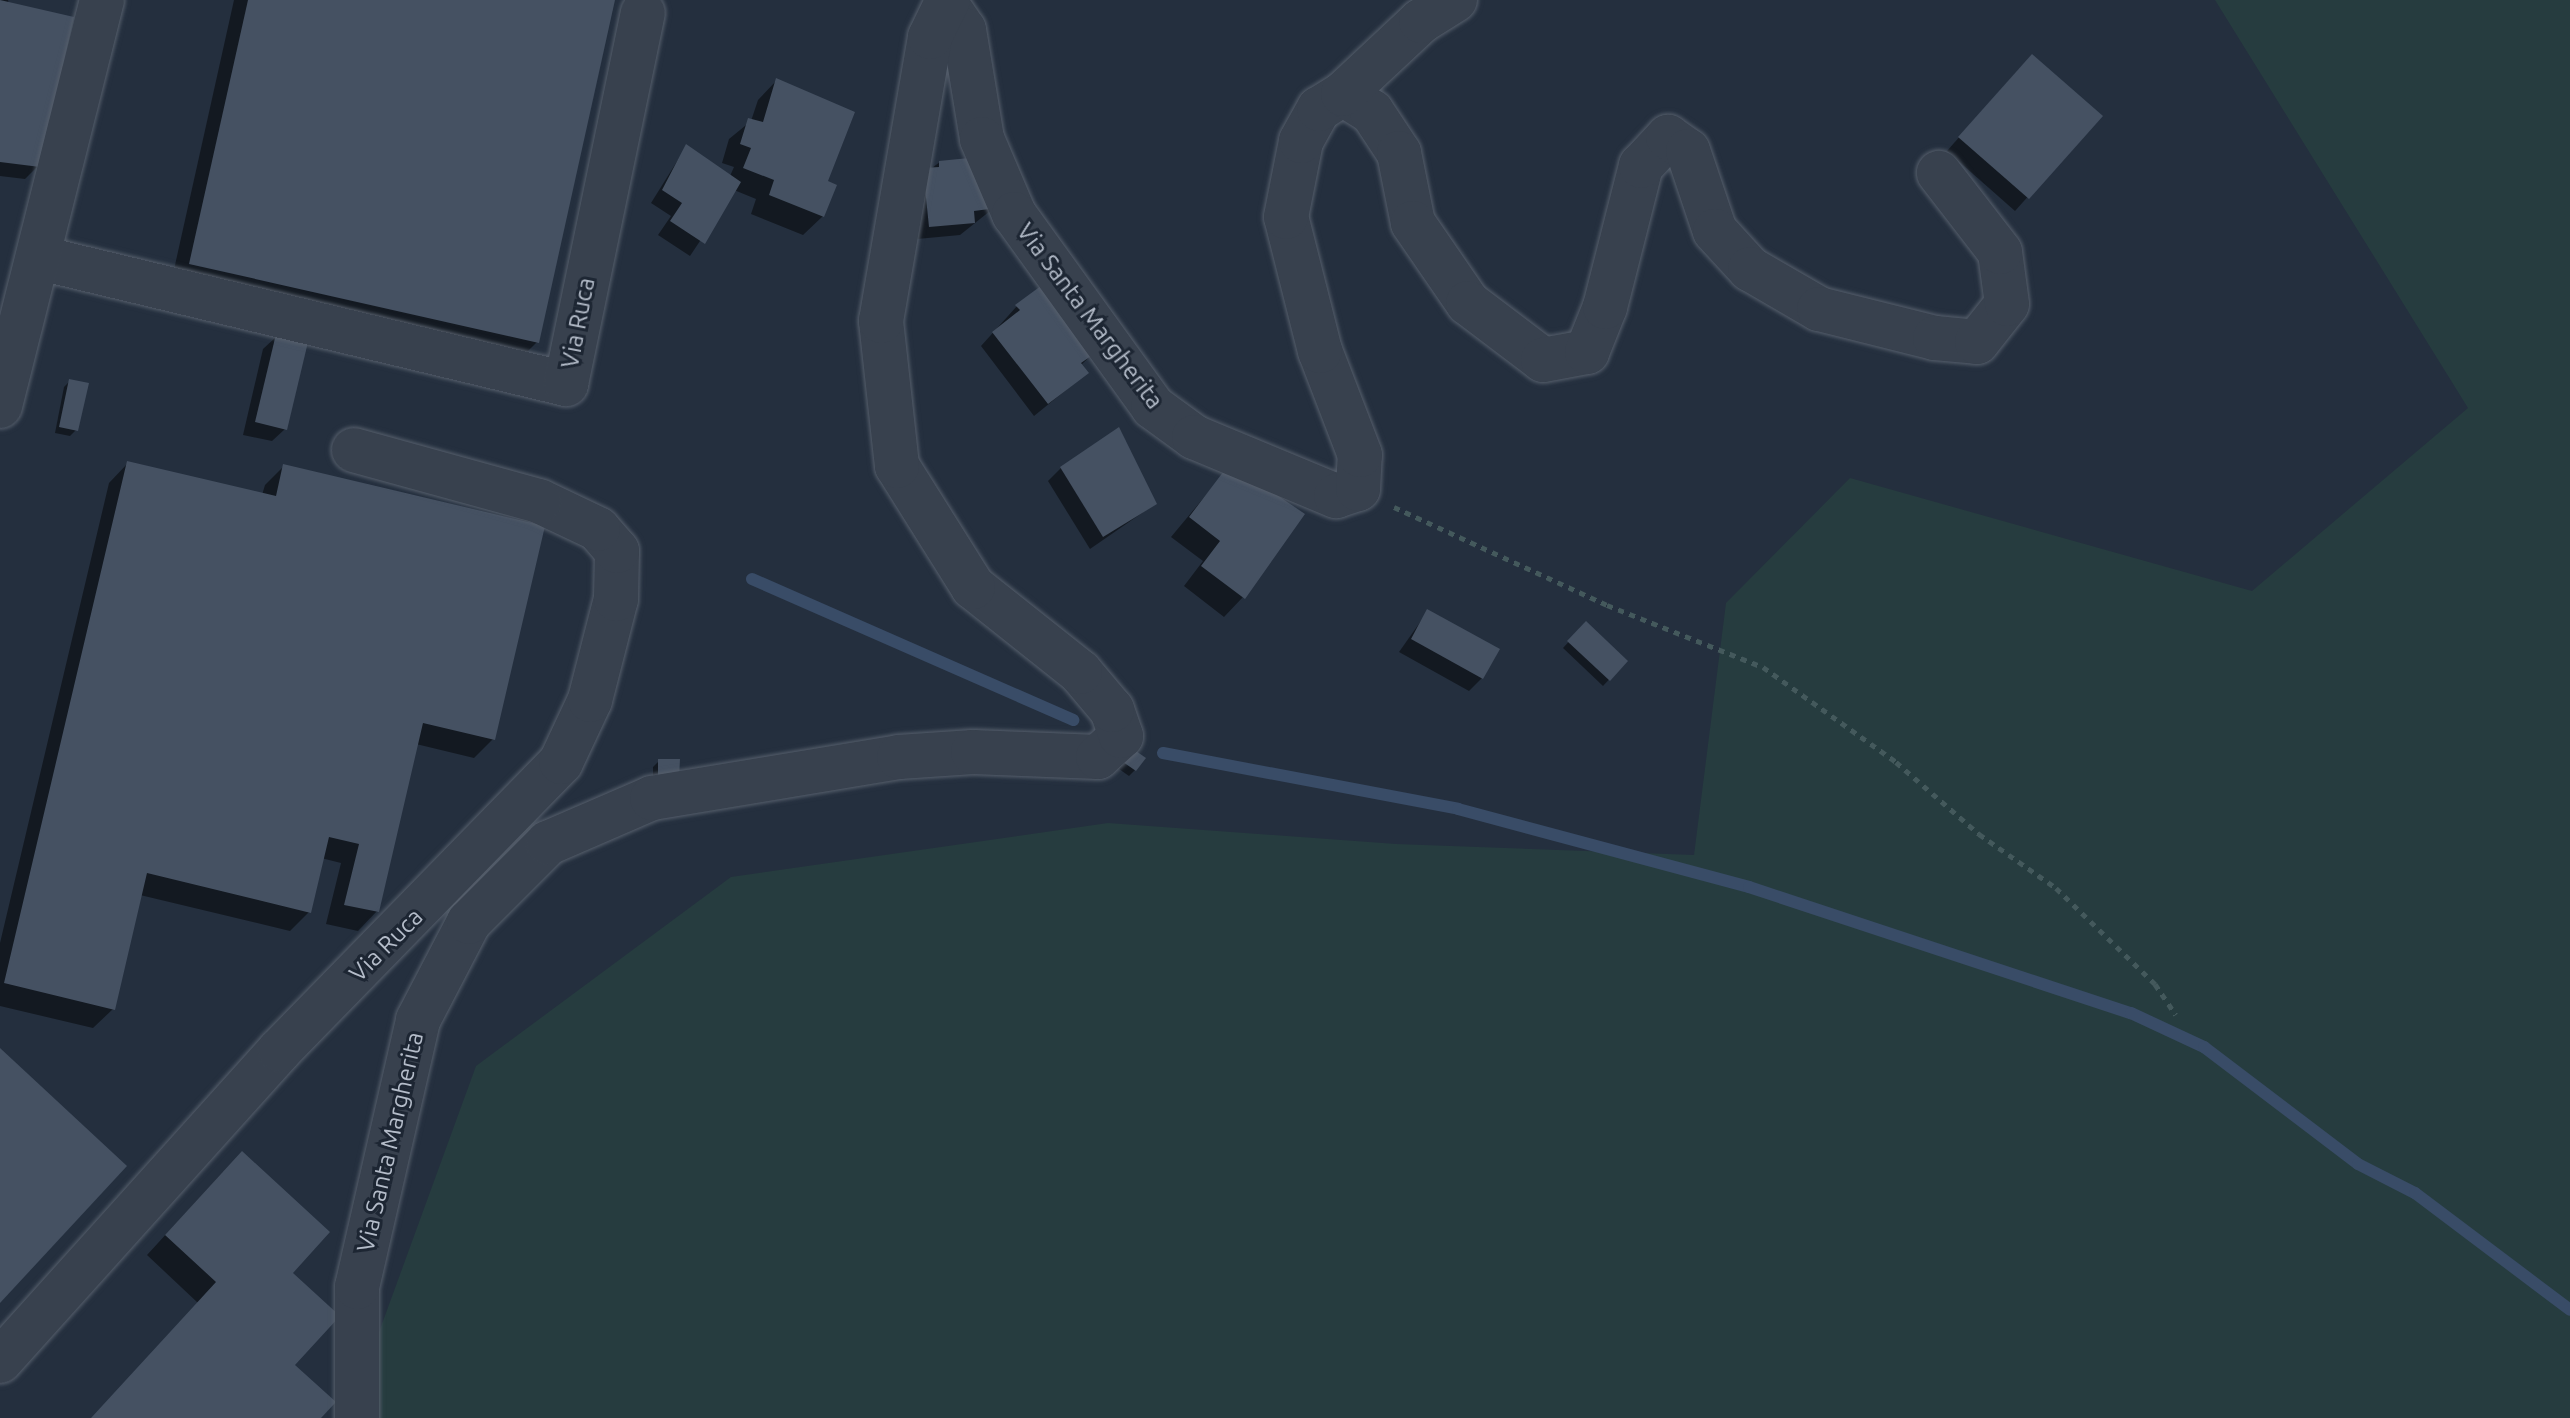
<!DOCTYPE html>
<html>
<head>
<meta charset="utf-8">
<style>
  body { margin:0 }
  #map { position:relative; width:2570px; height:1418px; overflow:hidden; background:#242f3e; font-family:Ubuntu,sans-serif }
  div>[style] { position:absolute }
  .green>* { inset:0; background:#263c3f }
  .shadow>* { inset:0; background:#0007 }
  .stream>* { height:12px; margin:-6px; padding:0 6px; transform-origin:6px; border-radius:6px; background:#394c67 }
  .building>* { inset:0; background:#455162 }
  .path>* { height:5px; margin-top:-2.5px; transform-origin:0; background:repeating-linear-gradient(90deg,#44595c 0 6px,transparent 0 12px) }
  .roads { filter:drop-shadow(0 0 2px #565f6c) drop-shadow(0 0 2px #565f6c) }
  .minor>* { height:44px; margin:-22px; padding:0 22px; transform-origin:22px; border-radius:22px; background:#38414e }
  span { translate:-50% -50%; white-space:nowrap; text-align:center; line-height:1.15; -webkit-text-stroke:6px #1d2633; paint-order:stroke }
  .street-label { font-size:24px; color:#b4bcc9 }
</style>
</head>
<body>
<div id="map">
  <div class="green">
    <div style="clip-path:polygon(2215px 0,2570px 0,2570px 1418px,359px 1418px,363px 1376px,476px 1066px,731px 877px,1108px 823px,1396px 844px,1694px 855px,1726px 603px,1850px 478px,2252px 591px,2468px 408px)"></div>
  </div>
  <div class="shadow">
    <div style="clip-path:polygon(0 0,8px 0,38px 166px,25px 179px,0 176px)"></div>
    <div style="clip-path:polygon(234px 0,613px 0,537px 342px,517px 362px,171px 283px)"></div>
    <div style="clip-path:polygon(2019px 69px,2100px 116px,2015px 211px,1947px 151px)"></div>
    <div style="clip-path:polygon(777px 80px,825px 182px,823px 216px,803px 235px,751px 214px,756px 199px,734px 190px,690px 256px,658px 235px,671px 216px,651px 203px,686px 147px,730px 176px,734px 167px,722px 163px,729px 139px,751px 121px,758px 100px)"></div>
    <div style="clip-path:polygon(940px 162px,995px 207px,960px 235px,917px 239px,911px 183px)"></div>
    <div style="clip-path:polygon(1017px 306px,1098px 349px,1081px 365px,1087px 373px,1034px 416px,981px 346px)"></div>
    <div style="clip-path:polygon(276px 337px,285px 429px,272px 441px,243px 435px,263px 349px)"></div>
    <div style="clip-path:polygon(70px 381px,76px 430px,70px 436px,55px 433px,64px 387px)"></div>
    <div style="clip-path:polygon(128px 463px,262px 495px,265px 485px,284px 466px,493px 739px,474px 758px,416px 744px,377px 911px,358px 931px,326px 924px,341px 863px,321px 858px,309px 912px,290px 931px,140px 895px,113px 1009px,93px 1028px,0 1006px,0 943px,109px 483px)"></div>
    <div style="clip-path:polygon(1231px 465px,1243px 597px,1224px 617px,1184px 586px,1203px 561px,1171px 537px)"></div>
    <div style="clip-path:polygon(1061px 468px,1155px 504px,1090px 549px,1048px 481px)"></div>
    <div style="clip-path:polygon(1428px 611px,1482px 678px,1469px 691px,1399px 652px)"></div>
    <div style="clip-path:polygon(1586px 623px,1626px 661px,1603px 686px,1563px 648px)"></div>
    <div style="clip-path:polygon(1127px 758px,1135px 770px,1129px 776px,1119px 769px)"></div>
    <div style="clip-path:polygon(659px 761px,678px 761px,653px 782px,653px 767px)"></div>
    <div style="clip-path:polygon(223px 1172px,290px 1273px,292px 1365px,318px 1418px,92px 1418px,198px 1303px,147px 1255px)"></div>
  </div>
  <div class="stream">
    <div style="left:752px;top:579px;width:351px;rotate:23.7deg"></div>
    <div style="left:1163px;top:753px;width:300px;rotate:10.7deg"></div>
    <div style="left:1458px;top:809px;width:301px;rotate:15deg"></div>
    <div style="left:1749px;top:887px;width:402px;rotate:18.3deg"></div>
    <div style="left:2131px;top:1013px;width:81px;rotate:25deg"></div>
    <div style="left:2204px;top:1047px;width:193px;rotate:37.2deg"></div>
    <div style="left:2358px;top:1164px;width:64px;rotate:27deg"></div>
    <div style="left:2415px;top:1193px;width:194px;rotate:37deg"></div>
  </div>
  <div class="building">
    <div style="clip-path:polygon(0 0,74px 17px,40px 167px,0 162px)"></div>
    <div style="clip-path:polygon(248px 0,615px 0,539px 343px,189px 264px)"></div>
    <div style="clip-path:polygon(2032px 54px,2103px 116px,2029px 199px,1958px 137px)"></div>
    <div style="clip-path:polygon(776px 78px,855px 112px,828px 181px,837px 185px,824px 217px,769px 195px,774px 180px,743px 168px,751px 148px,740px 144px,748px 118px,763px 122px)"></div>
    <div style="clip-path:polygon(686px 144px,741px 182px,705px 244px,670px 221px,682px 203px,662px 190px)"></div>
    <div style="clip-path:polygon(979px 157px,997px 208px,974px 211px,975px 223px,929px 227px,923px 168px,939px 167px,939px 161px)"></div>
    <div style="clip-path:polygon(1049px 280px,1101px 349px,1081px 363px,1089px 373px,1048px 404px,992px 332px,1020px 310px,1015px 305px)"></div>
    <div style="clip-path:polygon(276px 334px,308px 342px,287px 430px,255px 422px)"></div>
    <div style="clip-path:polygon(69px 379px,89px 383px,78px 431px,59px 427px)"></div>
    <div style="clip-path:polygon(1119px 427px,1157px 504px,1103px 537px,1060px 467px)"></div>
    <div style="clip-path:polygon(127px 461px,276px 496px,283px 464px,545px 526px,495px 740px,423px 723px,379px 912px,344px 905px,359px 844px,329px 837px,311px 913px,147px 873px,115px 1010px,4px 983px)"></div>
    <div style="clip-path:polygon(1230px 463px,1305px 514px,1245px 599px,1201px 566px,1220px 541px,1189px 517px)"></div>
    <div style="clip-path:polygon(1427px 609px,1500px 649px,1483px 679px,1411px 639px)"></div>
    <div style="clip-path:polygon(1586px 621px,1628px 661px,1610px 681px,1567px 641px)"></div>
    <div style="clip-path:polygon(1133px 749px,1146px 758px,1136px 771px,1123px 762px)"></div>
    <div style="clip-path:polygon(658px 759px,680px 759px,679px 778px,658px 777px)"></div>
    <div style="clip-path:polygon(0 1048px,127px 1166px,0 1303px)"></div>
    <div style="clip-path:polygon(242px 1151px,330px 1232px,293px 1273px,340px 1316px,295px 1365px,336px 1402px,321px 1418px,91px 1418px,216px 1282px,165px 1235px)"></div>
  </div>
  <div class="path">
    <div style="left:1394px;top:507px;width:234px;rotate:24.7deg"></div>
    <div style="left:1607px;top:605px;width:168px;rotate:21.7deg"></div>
    <div style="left:1763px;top:667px;width:163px;rotate:35.5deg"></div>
    <div style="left:1896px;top:762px;width:110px;rotate:40.9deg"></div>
    <div style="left:1979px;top:834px;width:94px;rotate:35deg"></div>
    <div style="left:2056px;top:888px;width:138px;rotate:44.1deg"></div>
    <div style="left:2155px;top:984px;width:37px;rotate:56deg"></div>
  </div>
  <div class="roads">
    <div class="minor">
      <div style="left:947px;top:5px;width:30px;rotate:56deg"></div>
      <div style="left:964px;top:30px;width:110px;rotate:80.6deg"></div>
      <div style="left:982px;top:139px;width:82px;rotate:66.9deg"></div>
      <div style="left:1014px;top:214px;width:238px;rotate:54.2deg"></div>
      <div style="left:1153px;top:407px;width:51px;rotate:36.2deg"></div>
      <div style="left:1194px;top:437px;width:154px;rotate:22.6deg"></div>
      <div style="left:1336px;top:496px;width:23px;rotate:-18deg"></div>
      <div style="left:1358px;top:489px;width:34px;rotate:-87deg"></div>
      <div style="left:1360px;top:455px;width:111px;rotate:-111deg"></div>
      <div style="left:1320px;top:351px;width:138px;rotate:-104.2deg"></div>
      <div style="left:1286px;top:217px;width:77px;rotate:-78.8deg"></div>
      <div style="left:1301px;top:141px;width:37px;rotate:-61deg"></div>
      <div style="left:1319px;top:109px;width:28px;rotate:-32deg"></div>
      <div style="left:1343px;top:94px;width:34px;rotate:32deg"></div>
      <div style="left:1372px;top:112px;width:49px;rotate:56.6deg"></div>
      <div style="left:1399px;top:153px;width:71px;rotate:78.7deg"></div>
      <div style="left:1413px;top:223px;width:97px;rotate:55.5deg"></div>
      <div style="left:1468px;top:303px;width:94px;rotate:37.2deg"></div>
      <div style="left:1543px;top:360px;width:45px;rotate:-10.3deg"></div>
      <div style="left:1587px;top:352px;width:48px;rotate:-68.2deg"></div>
      <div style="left:1605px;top:307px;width:146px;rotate:-75.7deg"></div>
      <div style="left:1641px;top:166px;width:40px;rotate:-47deg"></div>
      <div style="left:1668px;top:137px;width:24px;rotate:35deg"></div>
      <div style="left:1688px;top:151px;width:84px;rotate:71.4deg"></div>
      <div style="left:1715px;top:231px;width:52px;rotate:47.4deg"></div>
      <div style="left:1750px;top:269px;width:80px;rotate:30.1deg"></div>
      <div style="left:1819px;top:309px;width:120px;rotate:14deg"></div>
      <div style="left:1935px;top:338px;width:42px;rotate:5.4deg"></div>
      <div style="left:1977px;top:342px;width:48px;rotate:-51.7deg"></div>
      <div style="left:2007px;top:304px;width:52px;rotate:-97.7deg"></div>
      <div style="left:2000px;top:252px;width:100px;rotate:-127.7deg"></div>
      <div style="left:1343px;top:94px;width:107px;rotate:-43.1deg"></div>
      <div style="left:1421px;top:21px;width:40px;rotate:-32deg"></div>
      <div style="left:40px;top:258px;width:541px;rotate:13.47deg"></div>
      <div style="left:566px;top:384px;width:379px;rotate:-78.3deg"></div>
      <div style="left:0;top:406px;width:419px;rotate:-75.9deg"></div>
      <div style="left:0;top:1361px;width:418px;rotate:-48deg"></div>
      <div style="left:280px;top:1050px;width:402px;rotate:-45.7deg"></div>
      <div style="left:561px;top:762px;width:68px;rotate:-64.9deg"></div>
      <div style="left:590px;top:700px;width:104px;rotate:-75.6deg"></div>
      <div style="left:616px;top:599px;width:48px;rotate:-88.8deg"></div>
      <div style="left:617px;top:551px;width:29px;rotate:-131deg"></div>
      <div style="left:598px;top:529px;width:65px;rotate:-154.6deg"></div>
      <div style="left:539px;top:501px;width:192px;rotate:-164.6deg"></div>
      <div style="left:357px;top:1418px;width:131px;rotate:-90deg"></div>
      <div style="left:357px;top:1287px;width:274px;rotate:-77.1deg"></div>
      <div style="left:418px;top:1020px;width:110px;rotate:-62.5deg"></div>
      <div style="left:469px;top:922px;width:112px;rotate:-45deg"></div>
      <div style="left:548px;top:843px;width:113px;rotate:-23.4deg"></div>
      <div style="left:652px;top:798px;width:250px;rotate:-9.4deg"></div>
      <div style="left:899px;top:757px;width:74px;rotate:-3.9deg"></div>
      <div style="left:973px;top:752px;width:125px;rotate:2.3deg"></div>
      <div style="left:1098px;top:757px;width:31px;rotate:-42deg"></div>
      <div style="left:1121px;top:736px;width:28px;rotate:-109deg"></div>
      <div style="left:1112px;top:710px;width:50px;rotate:-130.1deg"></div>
      <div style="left:1080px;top:672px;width:137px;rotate:-141.5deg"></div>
      <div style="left:973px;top:587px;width:143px;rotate:-122.1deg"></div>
      <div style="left:897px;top:466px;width:146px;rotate:-96.3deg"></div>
      <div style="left:881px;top:321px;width:288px;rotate:-80.2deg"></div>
      <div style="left:930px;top:37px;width:41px;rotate:-64.1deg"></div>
    </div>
  </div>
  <div class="street-label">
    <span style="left:1090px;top:316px;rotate:53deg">Via Santa Margherita</span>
    <span style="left:578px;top:323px;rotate:-79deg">Via Ruca</span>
    <span style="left:386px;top:945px;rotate:-45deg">Via Ruca</span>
    <span style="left:390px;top:1142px;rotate:-77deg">Via Santa Margherita</span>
  </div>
</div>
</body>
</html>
